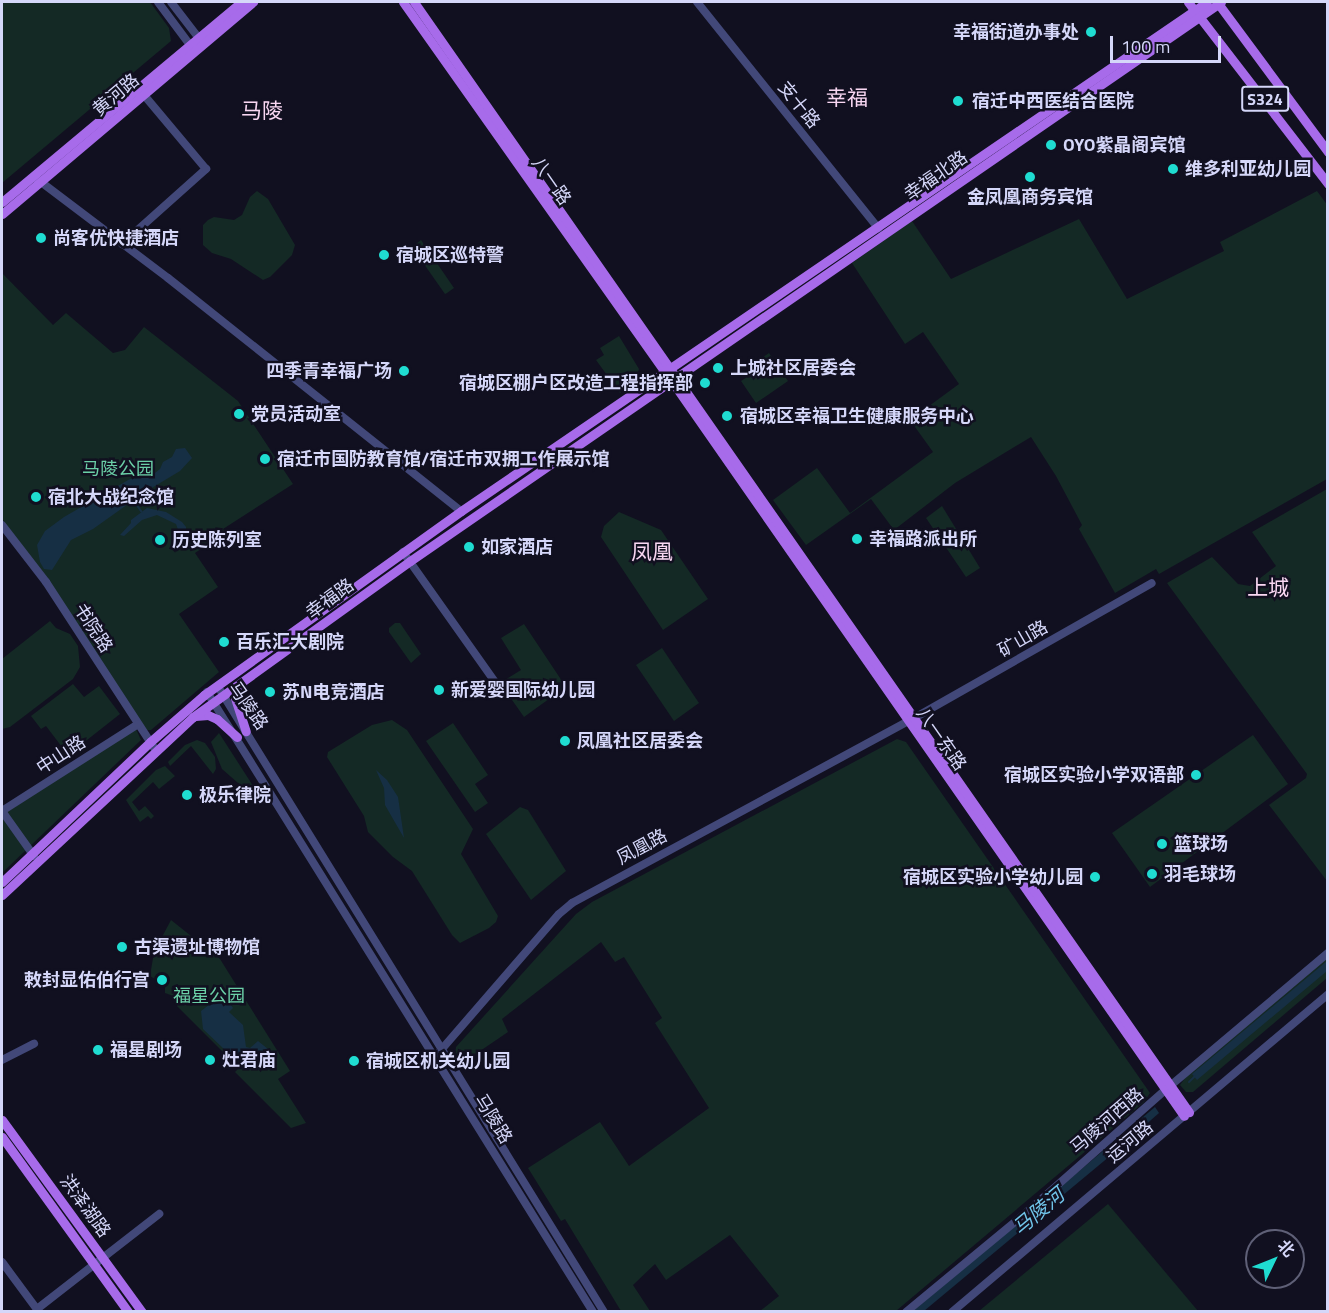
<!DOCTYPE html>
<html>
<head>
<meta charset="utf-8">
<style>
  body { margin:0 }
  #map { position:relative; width:1329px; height:1313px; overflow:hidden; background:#111020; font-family:"Titillium Web","Noto Sans SC",sans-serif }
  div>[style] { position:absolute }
  .green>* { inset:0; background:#142925 }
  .water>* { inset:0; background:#162f44 }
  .stream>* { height:2px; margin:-1px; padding:0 1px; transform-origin:1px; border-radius:1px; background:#162f44 }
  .minor>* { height:8px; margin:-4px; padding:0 4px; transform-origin:4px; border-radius:4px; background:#424879 }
  .major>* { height:9px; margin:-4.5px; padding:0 4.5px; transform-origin:4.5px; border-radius:4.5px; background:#a76bea }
  .dots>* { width:16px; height:16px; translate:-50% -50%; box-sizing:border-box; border:3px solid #111020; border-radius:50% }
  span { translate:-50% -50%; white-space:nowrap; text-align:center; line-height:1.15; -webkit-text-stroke:5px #111020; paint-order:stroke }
  .shield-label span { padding:2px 4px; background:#111020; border:2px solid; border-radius:4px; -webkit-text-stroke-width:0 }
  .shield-label { font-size:16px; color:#d5d7f9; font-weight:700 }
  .poi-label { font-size:18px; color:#d5d7f9; font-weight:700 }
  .right { translate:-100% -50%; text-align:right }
  .left { translate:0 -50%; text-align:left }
  .street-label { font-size:18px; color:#d5d7f9 }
  .park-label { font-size:18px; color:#6bcfa7 }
  .water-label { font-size:20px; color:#71c5eb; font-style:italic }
  .quarter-label { font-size:21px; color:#f9d7f2 }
  .frame { position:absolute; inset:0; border:3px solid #d5d7f9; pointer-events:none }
  .north { position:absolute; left:1245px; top:1229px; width:60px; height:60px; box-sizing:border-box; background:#111020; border:2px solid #5f6077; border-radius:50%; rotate:47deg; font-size:16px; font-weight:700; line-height:24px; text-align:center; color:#d5d7f9 }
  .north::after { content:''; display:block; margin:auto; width:21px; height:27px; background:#1fdcd1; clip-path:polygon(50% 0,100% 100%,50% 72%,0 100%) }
  .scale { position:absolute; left:1110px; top:36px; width:111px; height:27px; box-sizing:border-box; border:3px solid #d5d7f9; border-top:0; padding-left:8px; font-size:18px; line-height:21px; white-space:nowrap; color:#d5d7f9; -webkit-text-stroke:4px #111020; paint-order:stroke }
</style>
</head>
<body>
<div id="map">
  <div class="green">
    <div style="clip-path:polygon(2px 2px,150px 2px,169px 28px,171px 41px,2px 183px)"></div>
    <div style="clip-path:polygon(257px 191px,268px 199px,295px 245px,292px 255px,270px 277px,263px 280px,231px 259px,212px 253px,203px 245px,203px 225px,208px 220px,214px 217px,234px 220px,242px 215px,250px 197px)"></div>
    <div style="clip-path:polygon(1317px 191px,1328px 206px,1327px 479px,1159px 574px,1156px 569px,1115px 593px,1079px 529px,1082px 525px,1056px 476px,1031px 437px,955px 483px,894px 530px,871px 499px,806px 545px,773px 500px,817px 468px,850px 513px,933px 452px,910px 420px,959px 384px,923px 332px,905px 344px,852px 263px,912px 221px,951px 279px,1079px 219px,1127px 299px,1224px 251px,1220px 242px)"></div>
    <div style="clip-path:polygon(421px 240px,454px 288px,447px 293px,445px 294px,412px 247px)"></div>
    <div style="clip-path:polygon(2px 273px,53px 325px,66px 313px,113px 353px,125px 350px,144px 327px,238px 401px,293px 484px,223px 529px,225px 533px,195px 553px,218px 587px,179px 614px,219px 672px,151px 730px,146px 730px,21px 544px,2px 519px)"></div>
    <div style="clip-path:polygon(619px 336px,639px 369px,636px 379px,620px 393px,596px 360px,604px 355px,600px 348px)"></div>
    <div style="clip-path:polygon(769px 353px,788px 381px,756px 403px,741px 381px,747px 377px,745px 374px,750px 370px,748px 367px)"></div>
    <div style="clip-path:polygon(1327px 489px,1327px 881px,1269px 805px,1306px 778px,1307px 774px,1167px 583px,1212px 557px,1238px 584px,1250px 586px,1276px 566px,1252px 532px)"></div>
    <div style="clip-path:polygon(942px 506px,980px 568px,966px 577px,926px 518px)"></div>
    <div style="clip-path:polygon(619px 512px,661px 530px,708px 599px,663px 630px,601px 537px,604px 526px)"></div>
    <div style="clip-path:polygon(50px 621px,56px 628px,70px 634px,78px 646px,80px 667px,73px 679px,10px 727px,2px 729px,2px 659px)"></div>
    <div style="clip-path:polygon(395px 623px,400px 623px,421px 654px,411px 663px,389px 632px,389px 628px)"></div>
    <div style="clip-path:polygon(524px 624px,570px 693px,560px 691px,524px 717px,500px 683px,521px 670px,501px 638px)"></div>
    <div style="clip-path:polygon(662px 648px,699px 703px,674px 721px,636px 665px)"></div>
    <div style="clip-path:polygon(73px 684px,84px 697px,99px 686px,120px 714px,68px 755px,46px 726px,41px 729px,31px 716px)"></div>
    <div style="clip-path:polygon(392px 720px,407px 730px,473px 829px,461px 854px,498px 916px,496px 922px,489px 928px,460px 943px,452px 935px,412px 871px,393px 857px,368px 832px,364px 816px,327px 757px,328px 752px,372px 725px)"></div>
    <div style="clip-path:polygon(453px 723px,488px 775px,475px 784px,488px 803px,475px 812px,426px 741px)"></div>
    <div style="clip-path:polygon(136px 729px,141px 740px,2px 873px,2px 815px)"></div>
    <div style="clip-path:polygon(219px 733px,257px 792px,246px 790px,222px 769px,211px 742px)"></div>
    <div style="clip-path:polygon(1253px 735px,1288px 784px,1150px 887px,1112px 833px)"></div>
    <div style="clip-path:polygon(897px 739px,906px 742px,1150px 1093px,1144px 1102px,896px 1311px,760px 1311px,779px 1296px,730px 1235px,666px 1280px,655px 1264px,633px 1285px,650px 1311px,621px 1311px,565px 1219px,561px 1221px,528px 1168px,600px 1122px,629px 1166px,709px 1108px,655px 1023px,662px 1018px,624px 957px,615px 962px,601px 942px,502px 1019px,508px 1032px,461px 1064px,455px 1055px,456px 1047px,576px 914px,592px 902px)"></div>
    <div style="clip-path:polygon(197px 740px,205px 743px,215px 757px,216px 769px,213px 774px,191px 746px,170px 766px,168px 762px,185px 745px)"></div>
    <div style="clip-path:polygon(165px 766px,175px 776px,159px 789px,153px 782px,132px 802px,139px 811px,145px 806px,154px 816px,151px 819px,148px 816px,140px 822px,126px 800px,156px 770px)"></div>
    <div style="clip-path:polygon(520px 807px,528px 810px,566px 871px,531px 900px,486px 834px)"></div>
    <div style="clip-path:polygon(171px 920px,220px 959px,290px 1071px,278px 1079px,306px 1123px,291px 1128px,235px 1072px,239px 1068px,177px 1006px,179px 998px,165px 993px,165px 986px,169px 980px,160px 973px,155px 979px,150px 976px,154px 952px)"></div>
    <div style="clip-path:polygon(1327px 956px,1327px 978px,1193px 1092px,1186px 1092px,1180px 1085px,1188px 1074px)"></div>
    <div style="clip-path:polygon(1108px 1204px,1198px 1311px,979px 1311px)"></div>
  </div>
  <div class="water">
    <div style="clip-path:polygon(185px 448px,192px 458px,180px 471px,145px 492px,93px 529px,71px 540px,52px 570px,44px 569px,40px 562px,37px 545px,45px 531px,64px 517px,130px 479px,151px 476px,160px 469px,163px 462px,172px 457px,176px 449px)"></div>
    <div style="clip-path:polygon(147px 508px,166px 512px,182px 522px,186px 527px,186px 541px,181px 538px,176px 524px,157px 515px,142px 520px,124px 536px,120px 535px,131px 523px,131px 520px)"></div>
    <div style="clip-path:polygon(376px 770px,387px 780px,398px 797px,404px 838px,385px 805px,384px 788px)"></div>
    <div style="clip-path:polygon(1327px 961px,1327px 971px,1197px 1080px,1192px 1074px)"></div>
    <div style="clip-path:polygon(224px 999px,228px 1000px,233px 1008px,229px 1012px,243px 1025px,246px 1047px,250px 1048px,258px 1041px,268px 1049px,268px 1054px,258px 1062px,249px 1064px,245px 1054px,227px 1052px,203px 1029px,201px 1011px,214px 1001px)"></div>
    <div style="clip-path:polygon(1155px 1107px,1159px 1113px,1110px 1156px,924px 1311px,912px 1312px)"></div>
  </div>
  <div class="stream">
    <div style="left:133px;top:500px;width:14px;rotate:54deg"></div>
    <div style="left:1189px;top:1082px;width:8px;rotate:-45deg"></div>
  </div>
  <div class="minor">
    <div style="left:158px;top:2px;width:59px;rotate:53.3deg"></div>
    <div style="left:171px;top:2px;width:44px;rotate:52.4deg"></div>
    <div style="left:697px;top:2px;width:290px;rotate:51.3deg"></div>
    <div style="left:37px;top:179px;width:164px;rotate:37.1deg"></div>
    <div style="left:168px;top:278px;width:374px;rotate:38.5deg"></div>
    <div style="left:122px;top:244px;width:113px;rotate:-41.8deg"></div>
    <div style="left:206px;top:169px;width:98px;rotate:-130deg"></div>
    <div style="left:2px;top:525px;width:72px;rotate:52.3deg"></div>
    <div style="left:46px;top:582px;width:199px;rotate:56.9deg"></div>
    <div style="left:403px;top:552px;width:163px;rotate:54.7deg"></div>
    <div style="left:220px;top:690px;width:731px;rotate:58.31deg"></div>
    <div style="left:207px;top:692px;width:730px;rotate:58.09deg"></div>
    <div style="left:2px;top:811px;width:161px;rotate:-32.6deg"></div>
    <div style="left:2px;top:811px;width:55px;rotate:54.6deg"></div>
    <div style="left:435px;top:1057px;width:189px;rotate:-49.1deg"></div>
    <div style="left:559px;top:914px;width:17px;rotate:-40deg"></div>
    <div style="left:572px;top:903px;width:383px;rotate:-28.4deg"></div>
    <div style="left:909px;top:721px;width:279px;rotate:-29.6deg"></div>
    <div style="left:2px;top:1060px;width:36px;rotate:-27deg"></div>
    <div style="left:2px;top:1262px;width:62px;rotate:53.5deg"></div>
    <div style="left:37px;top:1309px;width:155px;rotate:-37.9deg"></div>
    <div style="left:906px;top:1312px;width:158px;rotate:-39.6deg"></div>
    <div style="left:1028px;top:1211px;width:189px;rotate:-41.4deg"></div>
    <div style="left:1170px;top:1086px;width:207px;rotate:-40.1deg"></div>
    <div style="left:952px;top:1312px;width:492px;rotate:-40.2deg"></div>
  </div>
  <div class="major">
    <div style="left:403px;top:2px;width:463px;rotate:54.7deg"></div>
    <div style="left:671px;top:380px;width:897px;rotate:55.12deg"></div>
    <div style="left:414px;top:2px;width:1354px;rotate:55.08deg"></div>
    <div style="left:1188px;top:2px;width:230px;rotate:52.4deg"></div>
    <div style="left:1217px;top:2px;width:187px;rotate:53.5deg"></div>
    <div style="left:2px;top:202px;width:312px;rotate:-39.9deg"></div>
    <div style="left:2px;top:214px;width:329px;rotate:-40.2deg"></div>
    <div style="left:241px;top:686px;width:13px;rotate:117deg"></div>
    <div style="left:235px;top:698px;width:35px;rotate:72deg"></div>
    <div style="left:195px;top:716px;width:13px;rotate:-4deg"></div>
    <div style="left:208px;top:715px;width:10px;rotate:24deg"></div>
    <div style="left:217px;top:719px;width:27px;rotate:42deg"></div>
    <div style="left:2px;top:882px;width:204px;rotate:-43.4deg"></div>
    <div style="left:150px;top:742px;width:72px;rotate:-41deg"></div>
    <div style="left:204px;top:695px;width:316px;rotate:-35.6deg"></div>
    <div style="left:461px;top:511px;width:903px;rotate:-34.31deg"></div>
    <div style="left:2px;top:895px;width:261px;rotate:-43deg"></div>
    <div style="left:193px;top:717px;width:267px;rotate:-35.7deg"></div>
    <div style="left:410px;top:561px;width:985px;rotate:-34.58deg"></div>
    <div style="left:2px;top:1120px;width:238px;rotate:53.9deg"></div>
    <div style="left:2px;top:1137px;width:216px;rotate:54.2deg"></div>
  </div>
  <div class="dots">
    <div style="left:1091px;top:32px;background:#1fdcd1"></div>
    <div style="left:958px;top:101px;background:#1fdcd1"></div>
    <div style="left:1051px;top:145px;background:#1fdcd1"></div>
    <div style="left:1173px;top:169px;background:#1fdcd1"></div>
    <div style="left:1030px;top:177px;background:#1fdcd1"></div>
    <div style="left:41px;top:238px;background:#1fdcd1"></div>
    <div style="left:384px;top:255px;background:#1fdcd1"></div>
    <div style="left:718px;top:368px;background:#1fdcd1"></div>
    <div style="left:404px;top:371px;background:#1fdcd1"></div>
    <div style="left:705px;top:383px;background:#1fdcd1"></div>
    <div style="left:239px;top:414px;background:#1fdcd1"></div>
    <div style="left:727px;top:416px;background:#1fdcd1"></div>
    <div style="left:265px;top:459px;background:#1fdcd1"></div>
    <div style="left:36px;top:497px;background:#1fdcd1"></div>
    <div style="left:857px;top:539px;background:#1fdcd1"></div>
    <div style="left:160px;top:540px;background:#1fdcd1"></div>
    <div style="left:469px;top:547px;background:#1fdcd1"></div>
    <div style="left:224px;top:642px;background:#1fdcd1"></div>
    <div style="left:439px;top:690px;background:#1fdcd1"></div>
    <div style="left:270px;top:692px;background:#1fdcd1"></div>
    <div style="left:565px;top:741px;background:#1fdcd1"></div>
    <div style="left:1196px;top:775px;background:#1fdcd1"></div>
    <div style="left:187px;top:795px;background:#1fdcd1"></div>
    <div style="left:1162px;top:844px;background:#1fdcd1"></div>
    <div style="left:1152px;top:874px;background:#1fdcd1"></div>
    <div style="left:1095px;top:877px;background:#1fdcd1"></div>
    <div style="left:122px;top:947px;background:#1fdcd1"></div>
    <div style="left:162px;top:980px;background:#1fdcd1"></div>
    <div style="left:98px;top:1050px;background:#1fdcd1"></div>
    <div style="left:210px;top:1060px;background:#1fdcd1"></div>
    <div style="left:354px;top:1061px;background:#1fdcd1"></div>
  </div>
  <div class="shield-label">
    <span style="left:1265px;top:99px">S324</span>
  </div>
  <div class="poi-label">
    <span class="right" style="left:1079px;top:32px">幸福街道办事处</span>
    <span class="left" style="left:972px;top:101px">宿迁中西医结合医院</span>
    <span class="left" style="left:1063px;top:145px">OYO紫晶阁宾馆</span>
    <span class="left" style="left:1185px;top:169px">维多利亚幼儿园</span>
    <span style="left:1030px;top:197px">金凤凰商务宾馆</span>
    <span class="left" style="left:53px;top:238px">尚客优快捷酒店</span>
    <span class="left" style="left:396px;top:255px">宿城区巡特警</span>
    <span class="left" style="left:730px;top:368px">上城社区居委会</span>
    <span class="right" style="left:392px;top:371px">四季青幸福广场</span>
    <span class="right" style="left:693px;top:383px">宿城区棚户区改造工程指挥部</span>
    <span class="left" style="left:251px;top:414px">党员活动室</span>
    <span class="left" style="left:740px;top:416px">宿城区幸福卫生健康服务中心</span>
    <span class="left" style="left:277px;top:459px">宿迁市国防教育馆/宿迁市双拥工作展示馆</span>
    <span class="left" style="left:48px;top:497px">宿北大战纪念馆</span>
    <span class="left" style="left:869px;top:539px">幸福路派出所</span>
    <span class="left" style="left:172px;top:540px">历史陈列室</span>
    <span class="left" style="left:481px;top:547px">如家酒店</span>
    <span class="left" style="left:236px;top:642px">百乐汇大剧院</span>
    <span class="left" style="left:451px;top:690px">新爱婴国际幼儿园</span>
    <span class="left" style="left:282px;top:692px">苏N电竞酒店</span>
    <span class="left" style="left:577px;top:741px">凤凰社区居委会</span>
    <span class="right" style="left:1184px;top:775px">宿城区实验小学双语部</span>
    <span class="left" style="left:199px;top:795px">极乐律院</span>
    <span class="left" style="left:1174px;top:844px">篮球场</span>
    <span class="left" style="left:1164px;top:874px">羽毛球场</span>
    <span class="right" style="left:1083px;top:877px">宿城区实验小学幼儿园</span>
    <span class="left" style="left:134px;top:947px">古渠遗址博物馆</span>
    <span class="right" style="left:150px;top:980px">敕封显佑伯行宫</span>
    <span class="left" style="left:110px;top:1050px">福星剧场</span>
    <span class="left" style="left:222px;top:1060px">灶君庙</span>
    <span class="left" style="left:366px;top:1061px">宿城区机关幼儿园</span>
  </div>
  <div class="street-label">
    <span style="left:116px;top:95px;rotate:-40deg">黄河路</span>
    <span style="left:799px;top:105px;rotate:51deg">支十路</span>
    <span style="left:936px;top:176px;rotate:-35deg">幸福北路</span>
    <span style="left:551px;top:181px;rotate:55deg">八一路</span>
    <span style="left:330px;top:599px;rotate:-36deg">幸福路</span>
    <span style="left:93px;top:628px;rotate:57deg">书院路</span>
    <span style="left:1023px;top:639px;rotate:-30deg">矿山路</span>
    <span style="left:248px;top:706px;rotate:55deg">马陵路</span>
    <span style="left:941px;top:739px;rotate:55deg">八一东路</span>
    <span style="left:61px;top:755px;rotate:-33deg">中山路</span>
    <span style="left:642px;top:847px;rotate:-28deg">凤凰路</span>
    <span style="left:493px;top:1119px;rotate:58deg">马陵路</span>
    <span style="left:1107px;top:1121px;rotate:-41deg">马陵河西路</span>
    <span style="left:1130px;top:1142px;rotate:-40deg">运河路</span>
    <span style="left:85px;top:1206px;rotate:54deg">洪泽湖路</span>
  </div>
  <div class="park-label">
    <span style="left:118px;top:469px">马陵公园</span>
    <span style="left:209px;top:996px">福星公园</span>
  </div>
  <div class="water-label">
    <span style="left:1038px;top:1211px;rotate:-40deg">马陵河</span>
  </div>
  <div class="quarter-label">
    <span style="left:847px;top:97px">幸福</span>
    <span style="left:262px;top:110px">马陵</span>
    <span style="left:652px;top:551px">凤凰</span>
    <span style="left:1268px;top:587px">上城</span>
  </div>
  <div class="frame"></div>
  <div class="north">北</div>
  <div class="scale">100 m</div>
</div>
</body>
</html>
